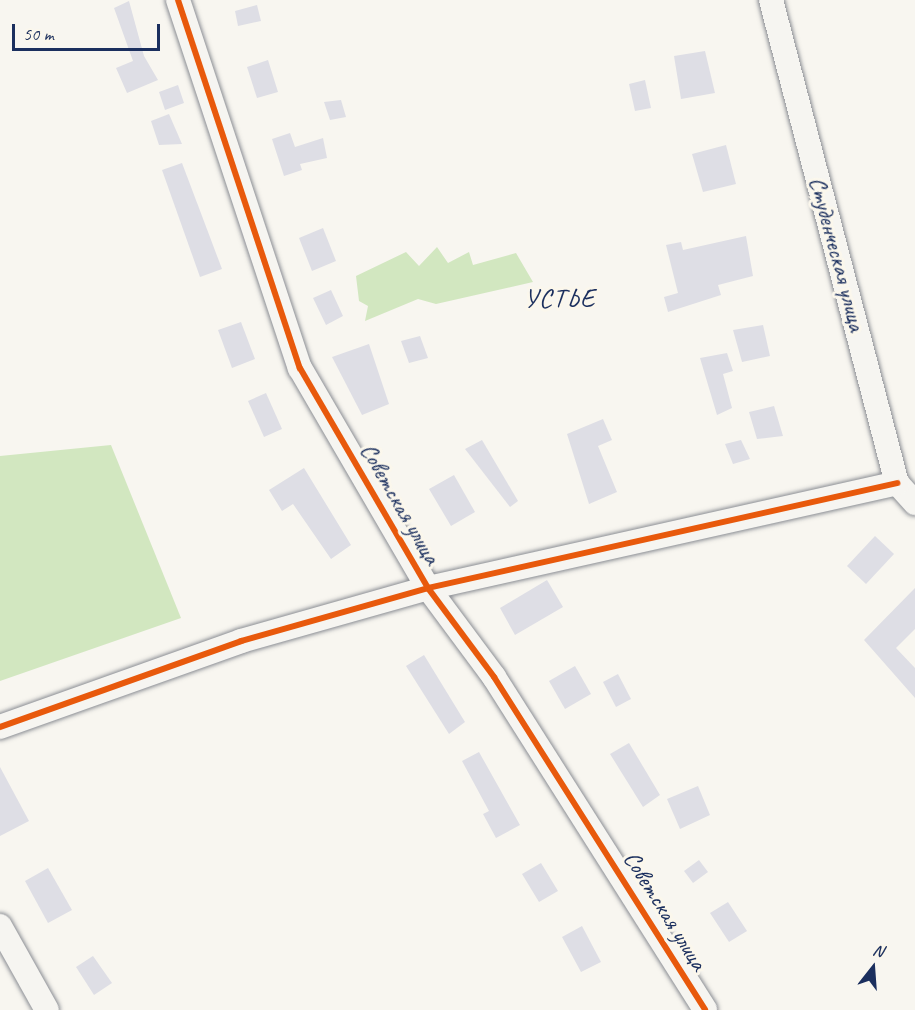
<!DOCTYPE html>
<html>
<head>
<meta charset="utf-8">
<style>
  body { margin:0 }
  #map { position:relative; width:915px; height:1010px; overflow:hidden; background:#f8f6f0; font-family:Caveat,sans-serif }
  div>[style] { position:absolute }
  .green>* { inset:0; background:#d2e7c0 }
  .building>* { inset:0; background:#dedee5 }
  .roads { filter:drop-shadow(0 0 2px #8b8e94) drop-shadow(0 0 2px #8b8e94) }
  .street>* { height:24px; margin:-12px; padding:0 12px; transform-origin:12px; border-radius:12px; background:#f6f5f1 }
  .cycleway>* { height:6px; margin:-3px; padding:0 3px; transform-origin:3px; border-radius:3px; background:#e8590c }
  span { translate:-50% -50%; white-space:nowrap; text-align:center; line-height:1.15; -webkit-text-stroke:6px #fbf7ec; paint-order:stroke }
  .street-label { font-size:24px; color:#1b2f5e }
  .quarter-label { font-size:27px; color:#1b2f5e; letter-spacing:1.5px }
  .north { position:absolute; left:843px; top:938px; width:60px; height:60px; -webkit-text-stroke:4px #fbf7ec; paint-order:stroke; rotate:17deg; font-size:16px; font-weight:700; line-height:24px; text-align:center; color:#1b2f5e }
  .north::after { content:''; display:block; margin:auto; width:21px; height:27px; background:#1b2f5e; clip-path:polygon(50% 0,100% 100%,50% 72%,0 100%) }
  .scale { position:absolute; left:12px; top:24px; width:148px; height:27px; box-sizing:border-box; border:3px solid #1b2f5e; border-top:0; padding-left:8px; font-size:18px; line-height:21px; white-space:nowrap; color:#1b2f5e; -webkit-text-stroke:4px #fbf7ec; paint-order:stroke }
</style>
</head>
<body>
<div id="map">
  <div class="green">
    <div style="clip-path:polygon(437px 247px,448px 263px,469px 252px,473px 265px,516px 253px,533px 282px,436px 304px,418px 299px,365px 321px,368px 306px,359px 301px,356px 276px,406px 252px,419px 266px)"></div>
    <div style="clip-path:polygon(111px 445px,181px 618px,0 681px,0 456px)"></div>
  </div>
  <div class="building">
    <div style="clip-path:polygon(129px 1px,144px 56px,158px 80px,127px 93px,116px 68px,133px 61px,114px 8px)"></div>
    <div style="clip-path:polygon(257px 5px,261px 21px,238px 26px,235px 11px)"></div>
    <div style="clip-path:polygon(705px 51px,715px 93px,681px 99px,674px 56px)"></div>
    <div style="clip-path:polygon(268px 60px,278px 92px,257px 98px,247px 67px)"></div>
    <div style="clip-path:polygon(645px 80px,651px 108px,635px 111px,629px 84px)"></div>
    <div style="clip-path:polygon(178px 85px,184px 103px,165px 110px,159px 92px)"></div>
    <div style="clip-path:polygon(341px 100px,346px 117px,330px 120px,324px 102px)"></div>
    <div style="clip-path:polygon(169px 114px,182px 144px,159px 145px,151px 121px)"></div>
    <div style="clip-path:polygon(290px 133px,295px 147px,323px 138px,327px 158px,300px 164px,302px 170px,284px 176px,272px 139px)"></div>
    <div style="clip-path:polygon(726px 145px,736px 184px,703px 192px,692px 154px)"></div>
    <div style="clip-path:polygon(182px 163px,222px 269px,200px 277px,162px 170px)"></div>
    <div style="clip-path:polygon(323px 228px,336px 261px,312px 271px,299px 238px)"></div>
    <div style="clip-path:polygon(746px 236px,753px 276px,718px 285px,721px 295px,668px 312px,664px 297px,678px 293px,666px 245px,681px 242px,683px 250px)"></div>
    <div style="clip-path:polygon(331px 290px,343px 316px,326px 325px,313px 298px)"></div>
    <div style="clip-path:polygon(241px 322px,255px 359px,232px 368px,218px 330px)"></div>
    <div style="clip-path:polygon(763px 325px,770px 356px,742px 362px,733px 330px)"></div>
    <div style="clip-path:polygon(420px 336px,428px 358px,409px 363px,401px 341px)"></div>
    <div style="clip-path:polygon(369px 344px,389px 404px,362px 415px,332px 357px)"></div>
    <div style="clip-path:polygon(727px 353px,733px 371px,723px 374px,732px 408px,717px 415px,700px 358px)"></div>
    <div style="clip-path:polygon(266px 393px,282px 429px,264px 437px,248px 401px)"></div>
    <div style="clip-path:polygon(774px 406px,783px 436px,757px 439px,749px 412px)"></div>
    <div style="clip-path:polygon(603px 419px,612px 440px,598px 446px,617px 492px,589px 504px,567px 434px)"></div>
    <div style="clip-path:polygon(482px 440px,518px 501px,510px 507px,465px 449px)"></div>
    <div style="clip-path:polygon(741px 440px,750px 459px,733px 464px,725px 444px)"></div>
    <div style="clip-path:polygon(304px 468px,351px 545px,331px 559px,293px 504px,282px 511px,269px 490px)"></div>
    <div style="clip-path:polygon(454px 475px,475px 512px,451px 526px,429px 489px)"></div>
    <div style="clip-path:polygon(875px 536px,894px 554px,866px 584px,847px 566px)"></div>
    <div style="clip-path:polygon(547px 580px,563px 607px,515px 635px,500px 608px)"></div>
    <div style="clip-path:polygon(915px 588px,915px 629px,896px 648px,915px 668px,915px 698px,864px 640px)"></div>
    <div style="clip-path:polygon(424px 655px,465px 722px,449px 734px,406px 666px)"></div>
    <div style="clip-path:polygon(575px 666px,591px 694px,565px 709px,549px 681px)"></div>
    <div style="clip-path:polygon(618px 674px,631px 699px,616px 707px,603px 682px)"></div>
    <div style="clip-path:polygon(629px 743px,660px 795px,643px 807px,610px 754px)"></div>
    <div style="clip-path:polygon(479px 752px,520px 825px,496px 838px,483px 814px,489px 811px,462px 761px)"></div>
    <div style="clip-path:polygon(0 767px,29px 821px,0 836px)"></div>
    <div style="clip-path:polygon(698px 786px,710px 815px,680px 829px,667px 799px)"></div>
    <div style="clip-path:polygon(699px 860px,708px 872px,693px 883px,684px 871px)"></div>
    <div style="clip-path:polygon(541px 863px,558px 891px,539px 902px,522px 874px)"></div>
    <div style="clip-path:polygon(48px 868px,72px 910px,48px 923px,25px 881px)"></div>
    <div style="clip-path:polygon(728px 902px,747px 931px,729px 942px,710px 913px)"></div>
    <div style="clip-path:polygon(582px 926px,601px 962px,581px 972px,562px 937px)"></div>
    <div style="clip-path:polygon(93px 956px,112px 983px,94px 995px,76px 967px)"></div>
  </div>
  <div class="roads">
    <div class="street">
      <div style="left:178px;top:0;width:388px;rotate:71.7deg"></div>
      <div style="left:300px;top:368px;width:255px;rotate:59.8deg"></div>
      <div style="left:428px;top:588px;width:111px;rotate:53.4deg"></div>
      <div style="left:494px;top:677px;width:394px;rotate:57.6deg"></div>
      <div style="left:771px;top:0;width:499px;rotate:75.4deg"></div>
      <div style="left:897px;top:483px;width:27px;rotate:48deg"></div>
      <div style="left:0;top:727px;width:256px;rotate:-19.6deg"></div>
      <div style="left:241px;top:641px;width:194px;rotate:-15.8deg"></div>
      <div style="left:428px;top:588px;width:481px;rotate:-12.6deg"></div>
      <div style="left:0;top:926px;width:96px;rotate:60.8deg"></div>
    </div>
  </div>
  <div class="cycleway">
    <div style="left:178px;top:0;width:388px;rotate:71.7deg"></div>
    <div style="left:300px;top:368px;width:255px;rotate:59.8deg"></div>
    <div style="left:428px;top:588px;width:111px;rotate:53.4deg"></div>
    <div style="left:494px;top:677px;width:394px;rotate:57.6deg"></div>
    <div style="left:0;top:727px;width:256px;rotate:-19.6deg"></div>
    <div style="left:241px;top:641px;width:194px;rotate:-15.8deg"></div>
    <div style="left:428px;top:588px;width:481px;rotate:-12.6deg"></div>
  </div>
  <div class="street-label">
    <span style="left:837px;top:254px;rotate:75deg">Студенческая улица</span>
    <span style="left:400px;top:504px;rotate:60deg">Советская улица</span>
    <span style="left:665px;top:911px;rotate:58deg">Советская улица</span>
  </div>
  <div class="quarter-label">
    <span style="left:560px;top:299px">УСТЬЕ</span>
  </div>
  <div class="north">N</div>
  <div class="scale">50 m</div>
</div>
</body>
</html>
